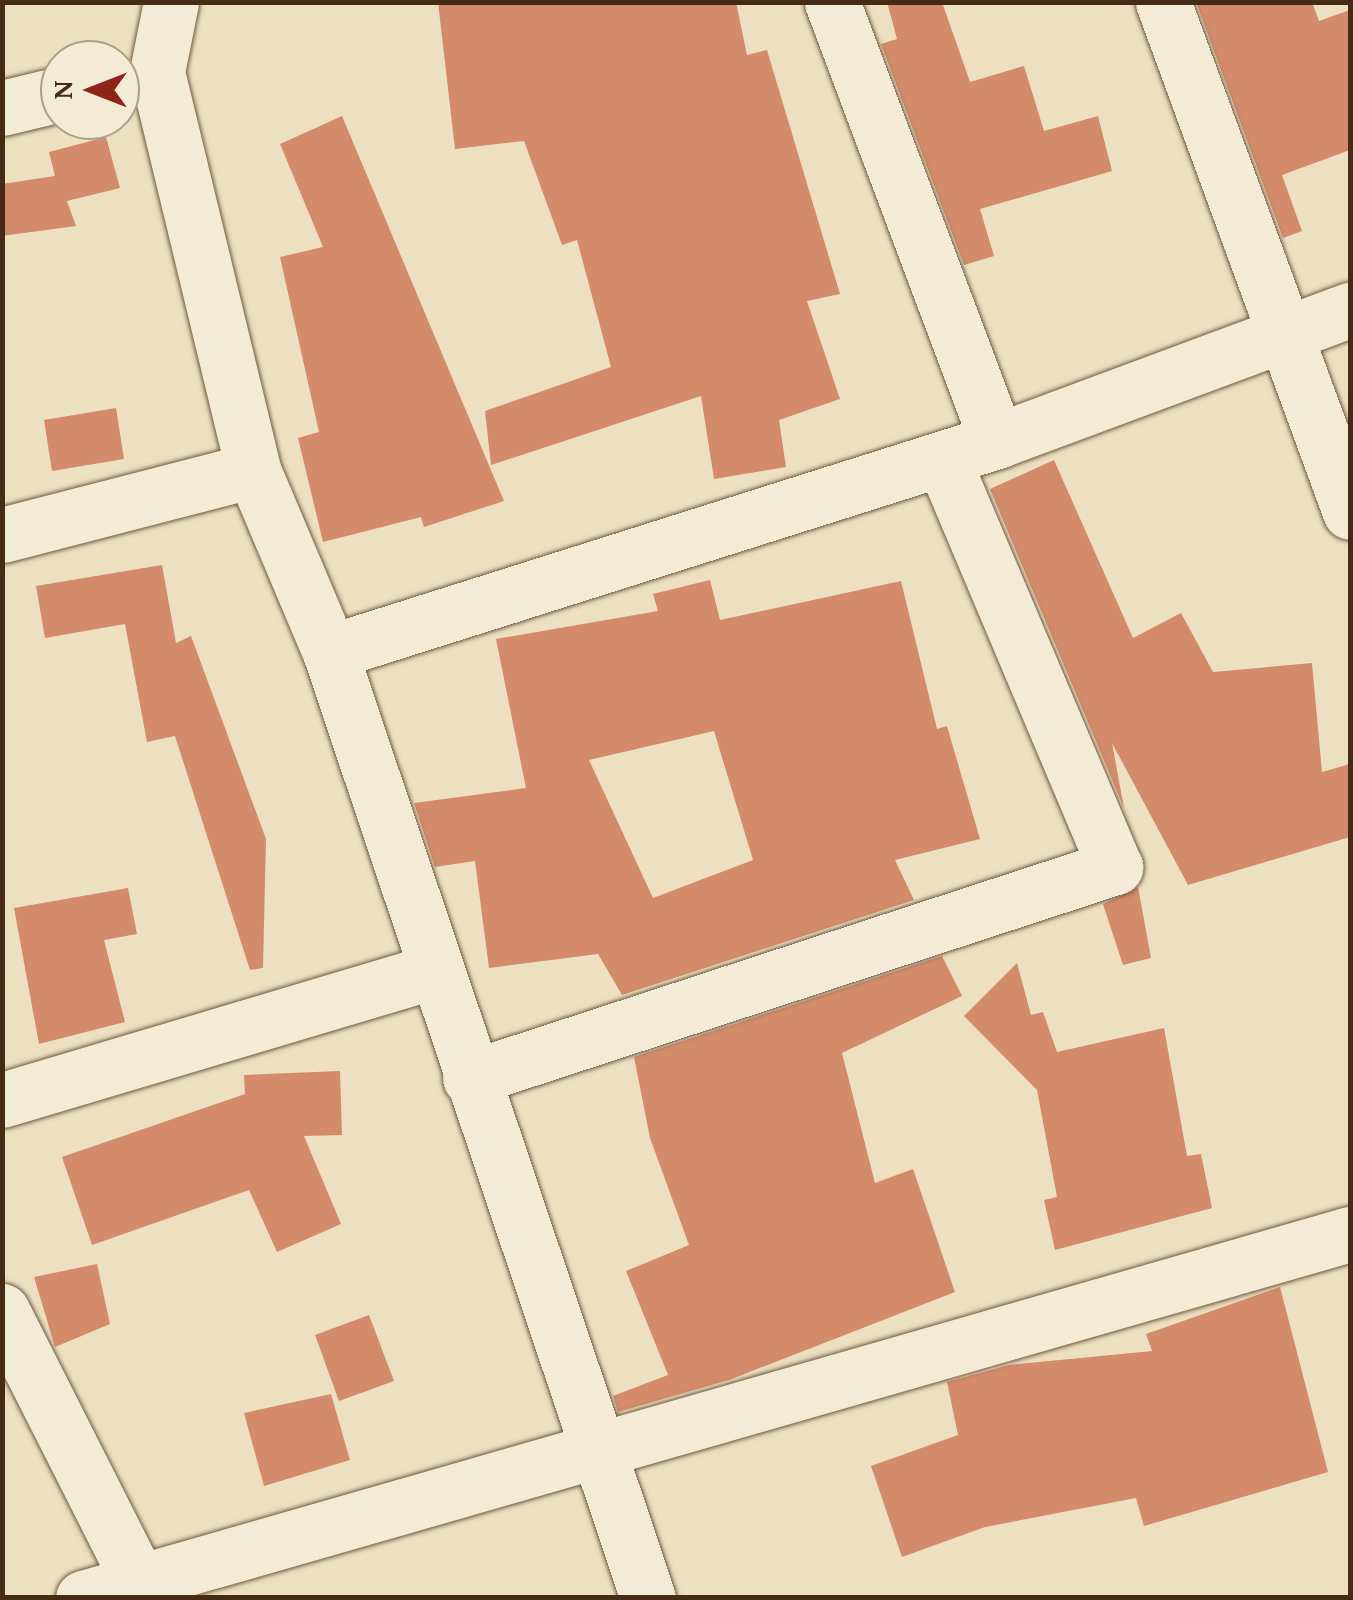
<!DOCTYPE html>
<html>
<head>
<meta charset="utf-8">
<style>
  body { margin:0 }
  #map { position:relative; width:1353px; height:1600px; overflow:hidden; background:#ece0c0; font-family:"Gentium Book Plus",serif }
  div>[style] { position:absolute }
  .building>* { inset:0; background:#d38b6c }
  .roads { filter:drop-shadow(0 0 2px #705840) drop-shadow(0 0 2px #705840) }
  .street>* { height:55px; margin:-27.5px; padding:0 27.5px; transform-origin:27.5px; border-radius:27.5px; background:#f3ebd6 }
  span { translate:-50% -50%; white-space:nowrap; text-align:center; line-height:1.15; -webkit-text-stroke:8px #f3ebd6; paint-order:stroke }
  .frame { position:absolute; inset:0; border:5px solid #462b16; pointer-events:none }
  .north { position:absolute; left:40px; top:40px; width:100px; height:100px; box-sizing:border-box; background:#f3ebd6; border:2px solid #ae9e89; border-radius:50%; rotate:270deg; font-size:28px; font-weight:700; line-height:40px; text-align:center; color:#462b16 }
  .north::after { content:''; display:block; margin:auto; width:35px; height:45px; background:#8f2418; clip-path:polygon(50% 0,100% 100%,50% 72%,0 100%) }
</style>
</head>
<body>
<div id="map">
  <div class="building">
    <div style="clip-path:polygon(438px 2px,736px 2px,747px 55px,767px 50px,840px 294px,807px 301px,840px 399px,779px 420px,786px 467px,714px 479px,701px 396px,491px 465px,485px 411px,611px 367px,577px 240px,562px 245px,524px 141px,455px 149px)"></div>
    <div style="clip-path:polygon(887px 2px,942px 2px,970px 82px,1024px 66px,1044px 131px,1098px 116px,1112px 171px,980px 209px,994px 256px,964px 265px,881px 44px,897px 39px)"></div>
    <div style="clip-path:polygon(1196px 2px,1312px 2px,1319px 21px,1350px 10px,1350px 150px,1282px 175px,1302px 231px,1283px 238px)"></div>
    <div style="clip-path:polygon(342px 116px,504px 501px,424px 527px,421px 517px,323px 542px,298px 438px,319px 432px,280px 257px,323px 247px,280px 144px)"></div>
    <div style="clip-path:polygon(106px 137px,120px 188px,67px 201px,76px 226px,2px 236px,2px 184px,55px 176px,49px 152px)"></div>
    <div style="clip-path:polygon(116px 408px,124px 459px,52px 471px,44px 420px)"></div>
    <div style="clip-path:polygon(1054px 460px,1133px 638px,1181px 613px,1213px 672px,1312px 663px,1322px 772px,1350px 764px,1350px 837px,1188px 885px,1112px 743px,1124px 808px,990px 489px)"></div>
    <div style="clip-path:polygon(162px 565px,176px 643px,191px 636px,266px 839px,263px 968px,250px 970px,175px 736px,147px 742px,125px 624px,45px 638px,36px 586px)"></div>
    <div style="clip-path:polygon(evenodd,710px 580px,720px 620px,901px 581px,937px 729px,947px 726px,980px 839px,895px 860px,914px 900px,622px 995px,598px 954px,489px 968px,475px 861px,435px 867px,414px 803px,526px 788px,496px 639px,658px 611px,653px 594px,710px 580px,714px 731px,753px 860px,653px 898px,589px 760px,714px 731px)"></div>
    <div style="clip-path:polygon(1138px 887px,1151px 958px,1123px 965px,1103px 904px)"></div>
    <div style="clip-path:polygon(128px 888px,137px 934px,104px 940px,125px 1022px,39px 1044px,14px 908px)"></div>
    <div style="clip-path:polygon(942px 956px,962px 996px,842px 1053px,875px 1183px,913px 1169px,955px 1292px,729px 1380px,618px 1412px,613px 1396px,668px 1375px,626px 1271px,689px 1245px,650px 1138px,634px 1057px)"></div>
    <div style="clip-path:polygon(1017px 963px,1031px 1015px,1043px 1012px,1057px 1052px,1164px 1028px,1187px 1156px,1201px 1154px,1212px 1208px,1055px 1250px,1044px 1200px,1057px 1197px,1037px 1090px,964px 1016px)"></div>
    <div style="clip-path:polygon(340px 1071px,342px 1135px,304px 1136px,341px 1224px,277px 1252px,249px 1190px,92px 1245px,62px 1157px,245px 1094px,244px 1075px)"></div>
    <div style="clip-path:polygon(97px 1264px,110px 1324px,55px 1347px,34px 1277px)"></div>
    <div style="clip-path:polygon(1280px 1287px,1328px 1472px,1144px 1526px,1136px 1498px,985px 1527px,902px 1557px,871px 1466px,958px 1435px,947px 1382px,1009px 1365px,1152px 1351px,1146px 1334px)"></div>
    <div style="clip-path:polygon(369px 1315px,394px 1381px,339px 1401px,315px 1335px)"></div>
    <div style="clip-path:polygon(331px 1394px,350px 1460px,264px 1486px,244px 1413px)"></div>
  </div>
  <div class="roads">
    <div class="street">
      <div style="left:171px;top:2px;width:71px;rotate:101.3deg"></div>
      <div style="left:157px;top:72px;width:409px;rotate:76.4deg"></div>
      <div style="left:253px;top:470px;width:198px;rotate:67.1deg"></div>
      <div style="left:330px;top:652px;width:998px;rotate:71.42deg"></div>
      <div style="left:832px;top:2px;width:469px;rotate:69.4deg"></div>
      <div style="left:1163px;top:2px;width:543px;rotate:69.86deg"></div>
      <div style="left:2px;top:108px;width:60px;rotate:-13.6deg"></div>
      <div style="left:2px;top:535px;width:259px;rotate:-14.5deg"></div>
      <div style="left:330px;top:652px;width:700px;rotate:-17.55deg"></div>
      <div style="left:997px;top:441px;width:377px;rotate:-20.4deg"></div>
      <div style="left:470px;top:1078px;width:679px;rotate:-18.11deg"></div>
      <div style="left:1115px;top:867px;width:443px;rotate:-112.9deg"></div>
      <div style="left:2px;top:1100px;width:453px;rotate:-16.6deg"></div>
      <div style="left:2px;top:1311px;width:322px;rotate:63.2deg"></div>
      <div style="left:83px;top:1598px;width:1318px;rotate:-16.03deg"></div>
    </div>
  </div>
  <div class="frame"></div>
  <div class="north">N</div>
</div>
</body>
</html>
